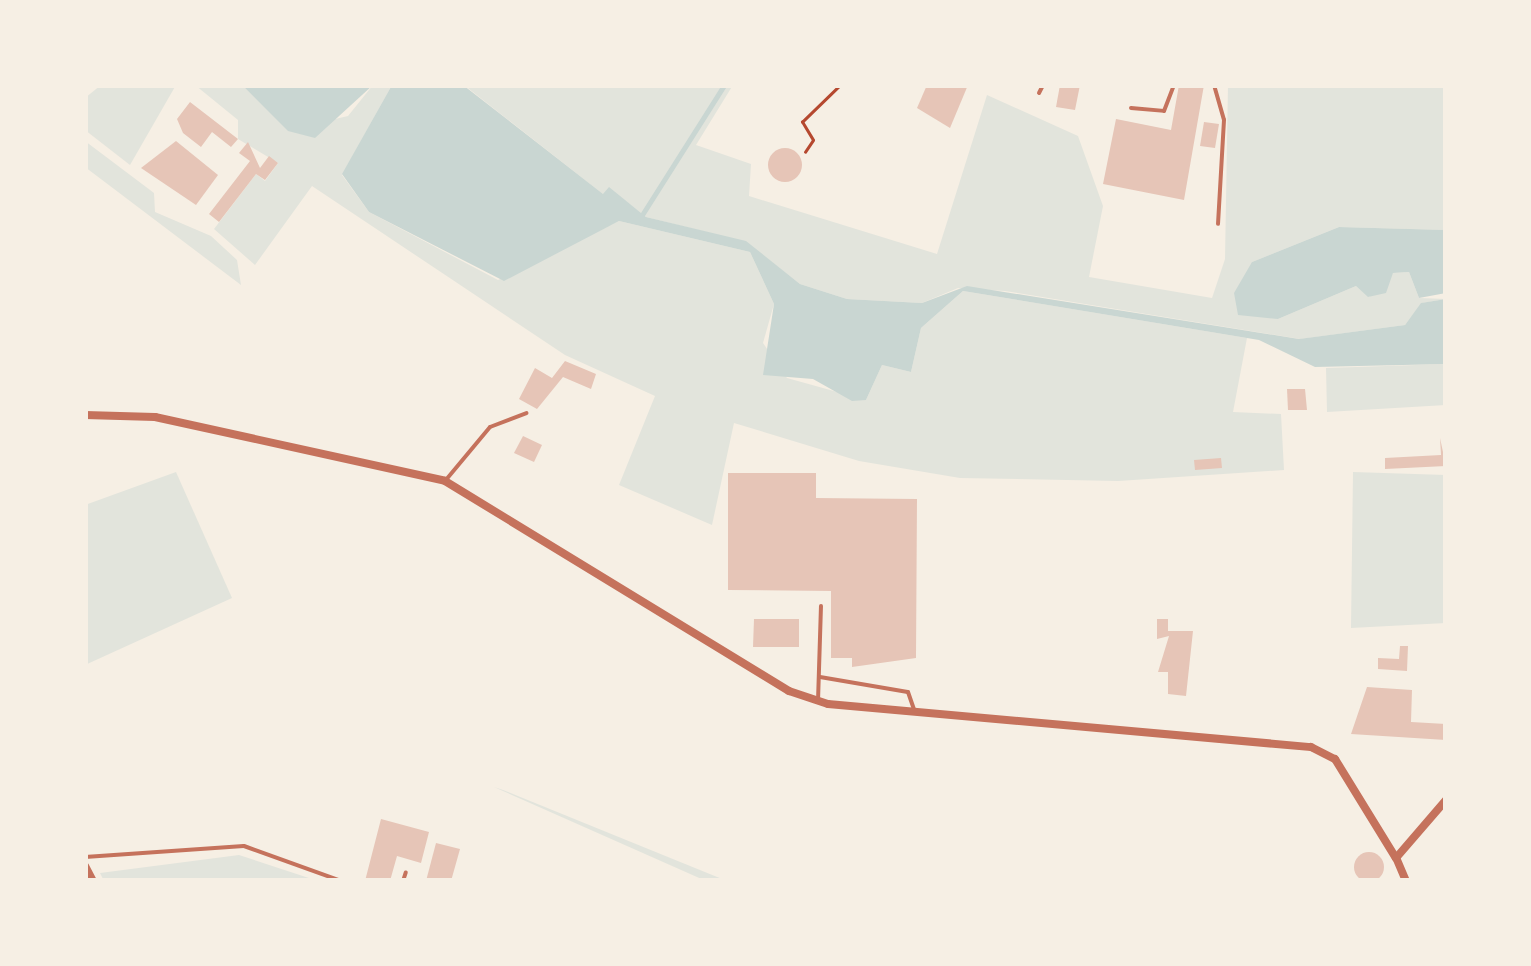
<!DOCTYPE html>
<html>
<head>
<meta charset="utf-8">
<style>
  body { margin:0 }
  #map { position:relative; width:1531px; height:966px; overflow:hidden; background:#f6efe4; font-family:"Crimson Pro",serif }
  div>[style] { position:absolute }
  .green>* { inset:0; background:#e2e4dc }
  .water>* { inset:0; background:#c9d6d2 }
  .stream>* { height:5px; margin:-2.5px; padding:0 2.5px; transform-origin:2.5px; border-radius:2.5px; background:#c9d6d2 }
  .building>* { inset:0; background:#e6c5b7 }
  .round { border-radius:50% }
  .path>* { height:2.5px; margin:-1.25px; padding:0 1.25px; transform-origin:1.25px; border-radius:1.25px; background:#b5482f }
  .service>* { height:4px; margin:-2px; padding:0 2px; transform-origin:2px; border-radius:2px; background:#c5725c }
  .minor>* { height:8px; margin:-4px; padding:0 4px; transform-origin:4px; border-radius:4px; background:#c5725c }
  span { translate:-50% -50%; white-space:nowrap; text-align:center; line-height:1.15; -webkit-text-stroke:10px #f6efe4; paint-order:stroke }
  .frame { position:absolute; inset:0; border:88px solid #f6efe4; pointer-events:none }
</style>
</head>
<body>
<div id="map">
  <div class="green">
    <div style="clip-path:polygon(101px 85px,176px 85px,130px 165px,85px 130px,85px 98px)"></div>
    <div style="clip-path:polygon(195px 85px,242px 85px,288px 130px,348px 116px,373px 85px,392px 85px,342px 175px,369px 212px,498px 280px,619px 221px,750px 252px,774px 304px,763px 343px,787px 378px,866px 400px,882px 365px,911px 372px,921px 328px,963px 291px,1247px 338px,1233px 412px,1281px 414px,1284px 470px,1118px 481px,960px 478px,859px 461px,734px 423px,712px 525px,619px 485px,655px 396px,565px 355px,312px 186px,255px 265px,214px 229px,256px 174px,265px 181px,278px 163px,238px 139px,238px 120px)"></div>
    <div style="clip-path:polygon(464px 85px,733px 85px,696px 145px,751px 164px,749px 196px,937px 254px,987px 95px,1078px 136px,1103px 206px,1089px 277px,1212px 298px,1225px 259px,1228px 85px,1446px 85px,1446px 230px,1339px 227px,1252px 262px,1278px 319px,1356px 286px,1369px 297px,1393px 273px,1409px 272px,1419px 298px,1446px 299px,1422px 303px,1405px 325px,1300px 339px,1005px 291px,958px 288px,922px 303px,847px 299px,800px 284px,746px 242px,646px 217px,609px 188px,604px 195px)"></div>
    <div style="clip-path:polygon(85px 141px,154px 193px,155px 212px,211px 236px,237px 260px,241px 285px,85px 167px)"></div>
    <div style="clip-path:polygon(1446px 364px,1446px 405px,1327px 412px,1326px 368px)"></div>
    <div style="clip-path:polygon(176px 472px,232px 598px,85px 665px,85px 505px)"></div>
    <div style="clip-path:polygon(1353px 472px,1446px 475px,1446px 623px,1351px 628px)"></div>
    <div style="clip-path:polygon(494px 787px,503px 790px,727px 881px,706px 881px)"></div>
    <div style="clip-path:polygon(239px 855px,318px 881px,104px 881px,100px 873px)"></div>
  </div>
  <div class="water">
    <div style="clip-path:polygon(242px 85px,373px 85px,315px 138px,288px 131px)"></div>
    <div style="clip-path:polygon(392px 85px,463px 85px,603px 194px,609px 187px,646px 217px,746px 241px,800px 284px,847px 299px,922px 303px,967px 286px,1299px 339px,1405px 325px,1421px 303px,1446px 299px,1446px 364px,1315px 367px,1259px 340px,963px 291px,921px 328px,911px 372px,882px 365px,866px 400px,852px 401px,813px 379px,763px 375px,774px 304px,750px 252px,619px 221px,504px 281px,369px 212px,342px 174px)"></div>
    <div style="clip-path:polygon(1339px 227px,1446px 230px,1446px 293px,1419px 298px,1409px 272px,1393px 273px,1386px 293px,1368px 297px,1356px 286px,1278px 319px,1238px 315px,1234px 293px,1252px 262px)"></div>
  </div>
  <div class="stream">
    <div style="left:640px;top:218px;width:157px;rotate:-57.7deg"></div>
  </div>
  <div class="building">
    <div style="clip-path:polygon(927px 85px,968px 85px,950px 128px,917px 108px)"></div>
    <div style="clip-path:polygon(1060px 85px,1080px 85px,1075px 110px,1056px 107px)"></div>
    <div style="clip-path:polygon(1179px 85px,1204px 85px,1184px 200px,1103px 184px,1116px 119px,1171px 130px)"></div>
    <div style="clip-path:polygon(190px 102px,238px 139px,231px 147px,212px 132px,201px 147px,183px 133px,177px 119px)"></div>
    <div style="clip-path:polygon(1204px 122px,1219px 124px,1215px 148px,1200px 146px)"></div>
    <div style="clip-path:polygon(176px 141px,218px 175px,196px 205px,141px 168px)"></div>
    <div style="clip-path:polygon(248px 142px,260px 168px,269px 156px,278px 163px,265px 180px,256px 174px,219px 222px,209px 214px,250px 161px,239px 153px)"></div>
    <div class="round" style="left:768px;top:148px;width:34px;height:34px"></div>
    <div style="clip-path:polygon(565px 361px,596px 374px,591px 389px,563px 377px,537px 409px,519px 399px,535px 368px,552px 378px)"></div>
    <div style="clip-path:polygon(1287px 389px,1305px 389px,1307px 410px,1288px 410px)"></div>
    <div style="clip-path:polygon(523px 436px,542px 445px,534px 462px,514px 453px)"></div>
    <div style="clip-path:polygon(1440px 438px,1446px 466px,1385px 469px,1385px 458px,1441px 455px)"></div>
    <div style="clip-path:polygon(1221px 458px,1222px 468px,1195px 470px,1194px 460px)"></div>
    <div style="clip-path:polygon(728px 473px,816px 473px,816px 498px,917px 499px,916px 658px,852px 667px,852px 658px,831px 658px,831px 591px,728px 590px)"></div>
    <div style="clip-path:polygon(754px 619px,799px 619px,799px 647px,753px 647px)"></div>
    <div style="clip-path:polygon(1157px 619px,1168px 619px,1168px 631px,1193px 631px,1186px 696px,1168px 694px,1168px 672px,1158px 672px,1169px 636px,1157px 639px)"></div>
    <div style="clip-path:polygon(1400px 646px,1408px 646px,1407px 671px,1378px 669px,1378px 658px,1399px 659px)"></div>
    <div style="clip-path:polygon(1367px 687px,1412px 690px,1411px 722px,1446px 724px,1446px 740px,1351px 734px)"></div>
    <div style="clip-path:polygon(381px 819px,429px 832px,421px 863px,397px 856px,390px 881px,365px 881px)"></div>
    <div style="clip-path:polygon(436px 843px,460px 849px,451px 881px,426px 881px)"></div>
    <div class="round" style="left:1354px;top:852px;width:30px;height:30px"></div>
  </div>
  <div class="path">
    <div style="left:805px;top:152px;width:14px;rotate:-56deg"></div>
    <div style="left:813px;top:140px;width:21px;rotate:-121deg"></div>
    <div style="left:802px;top:122px;width:53px;rotate:-44.2deg"></div>
  </div>
  <div class="service">
    <div style="left:1214px;top:85px;width:36px;rotate:74deg"></div>
    <div style="left:1224px;top:120px;width:104px;rotate:93.3deg"></div>
    <div style="left:1039px;top:93px;width:9px;rotate:-63deg"></div>
    <div style="left:1131px;top:108px;width:33px;rotate:5deg"></div>
    <div style="left:1164px;top:111px;width:28px;rotate:-69deg"></div>
    <div style="left:445px;top:481px;width:70px;rotate:-50.2deg"></div>
    <div style="left:490px;top:427px;width:39px;rotate:-21deg"></div>
    <div style="left:820px;top:677px;width:89px;rotate:9.7deg"></div>
    <div style="left:908px;top:692px;width:18px;rotate:71deg"></div>
    <div style="left:818px;top:701px;width:95px;rotate:-88.2deg"></div>
    <div style="left:85px;top:857px;width:159px;rotate:-4deg"></div>
    <div style="left:244px;top:846px;width:103px;rotate:19.8deg"></div>
    <div style="left:403px;top:881px;width:9px;rotate:-72deg"></div>
  </div>
  <div class="minor">
    <div style="left:85px;top:415px;width:70px;rotate:1.6deg"></div>
    <div style="left:155px;top:417px;width:297px;rotate:12.4deg"></div>
    <div style="left:445px;top:481px;width:403px;rotate:31.4deg"></div>
    <div style="left:789px;top:691px;width:41px;rotate:18.4deg"></div>
    <div style="left:828px;top:704px;width:485px;rotate:5.1deg"></div>
    <div style="left:1311px;top:747px;width:27px;rotate:27deg"></div>
    <div style="left:1335px;top:759px;width:116px;rotate:58.4deg"></div>
    <div style="left:85px;top:866px;width:17px;rotate:62deg"></div>
    <div style="left:1406px;top:881px;width:25px;rotate:-113deg"></div>
    <div style="left:1396px;top:858px;width:77px;rotate:-49.2deg"></div>
  </div>
  <div class="frame"></div>
</div>
</body>
</html>
